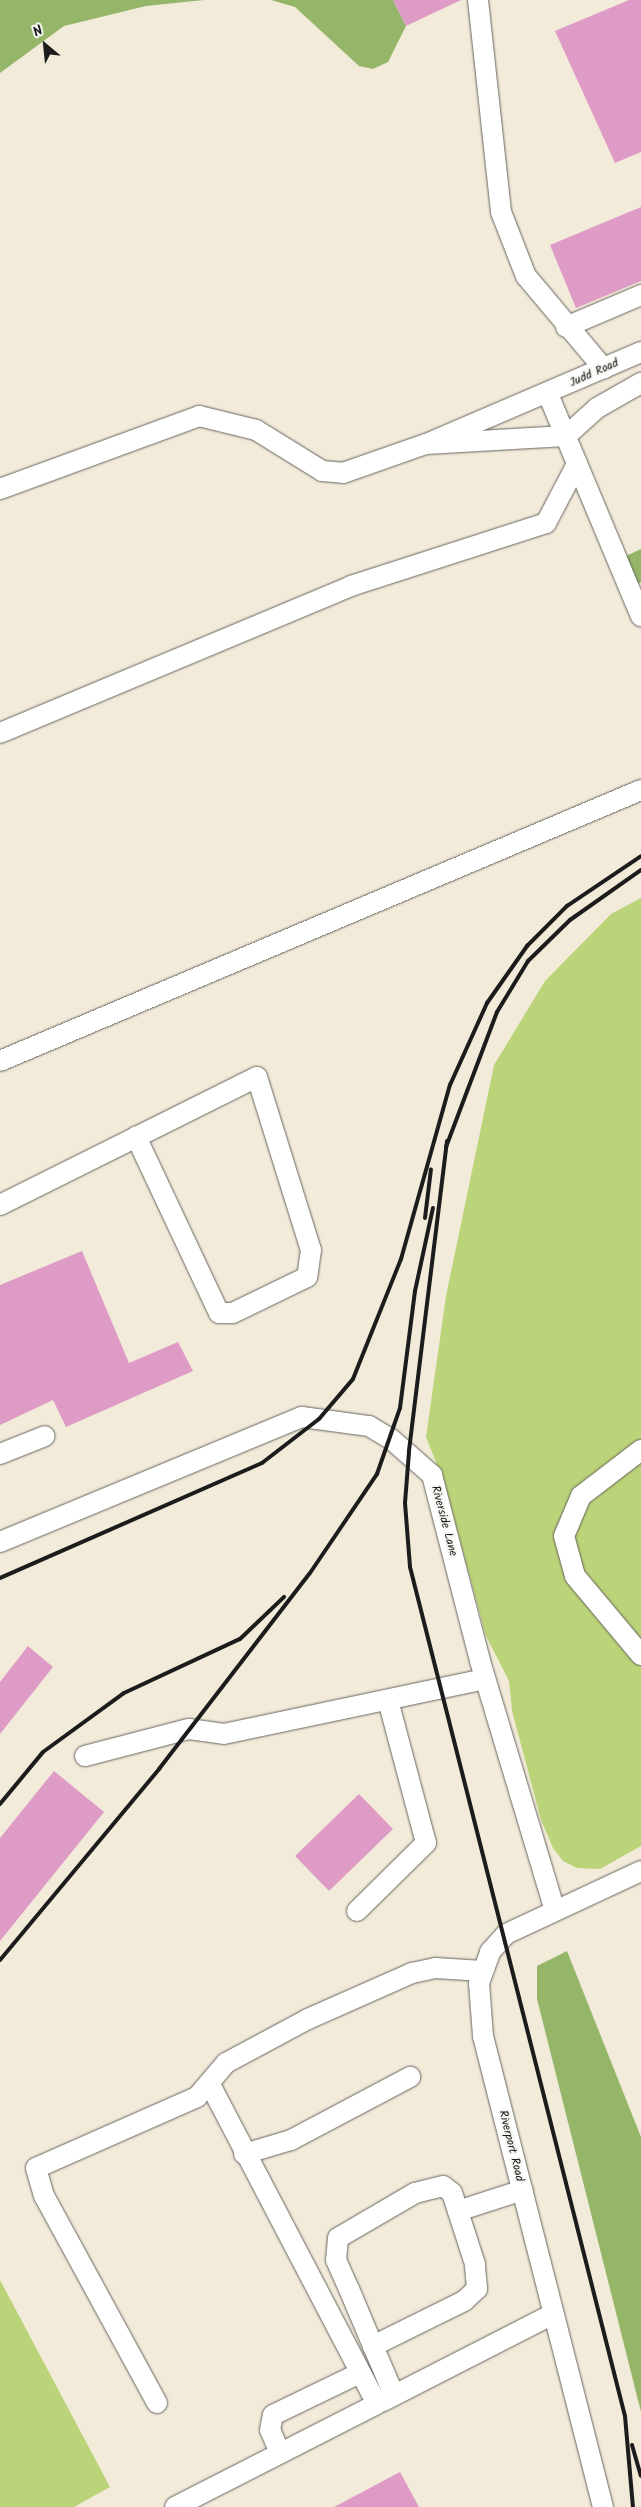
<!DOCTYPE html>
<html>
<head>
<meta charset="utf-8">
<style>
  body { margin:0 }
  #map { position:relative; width:641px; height:2507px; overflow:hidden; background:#f2ebda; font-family:Kalam,sans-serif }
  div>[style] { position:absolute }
  .green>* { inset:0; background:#bcd479 }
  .forest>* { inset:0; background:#95b669 }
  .building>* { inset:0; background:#de9bc5 }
  .roads { filter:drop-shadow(0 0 1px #67645e) drop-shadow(0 0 1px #67645e) }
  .minor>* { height:20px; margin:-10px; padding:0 10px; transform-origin:10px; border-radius:10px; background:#fff }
  .rail>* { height:4px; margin:-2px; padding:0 2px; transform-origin:2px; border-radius:2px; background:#1c1c1c }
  span { translate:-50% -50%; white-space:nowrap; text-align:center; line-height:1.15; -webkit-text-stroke:4px #f6f6f2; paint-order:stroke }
  .street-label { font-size:12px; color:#1c1c1c }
  .north { position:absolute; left:20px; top:20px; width:50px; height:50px; -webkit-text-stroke:4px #f6f6f2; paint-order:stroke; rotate:332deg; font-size:14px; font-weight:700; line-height:20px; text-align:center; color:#1c1c1c }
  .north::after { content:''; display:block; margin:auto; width:18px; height:22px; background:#1c1c1c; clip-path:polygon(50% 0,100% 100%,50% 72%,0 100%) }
</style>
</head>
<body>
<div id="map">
  <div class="green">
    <div style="clip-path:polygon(641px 898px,641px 1846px,600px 1869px,577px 1868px,563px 1861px,553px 1848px,541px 1820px,512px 1711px,509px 1681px,486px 1636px,445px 1485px,426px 1437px,446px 1296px,494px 1065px,545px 981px,611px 914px)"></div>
    <div style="clip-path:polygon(0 2280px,110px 2487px,74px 2507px,0 2507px)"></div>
  </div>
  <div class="forest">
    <div style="clip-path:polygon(0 0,204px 0,146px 6px,64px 26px,0 73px)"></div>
    <div style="clip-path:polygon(271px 0,393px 0,406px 26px,388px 62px,373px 69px,359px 66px,295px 7px)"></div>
    <div style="clip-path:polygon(641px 549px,641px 582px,635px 585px,626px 556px)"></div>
    <div style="clip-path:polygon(567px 1951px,641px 2137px,641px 2412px,537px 1999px,537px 1966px)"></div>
  </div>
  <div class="building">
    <div style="clip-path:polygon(393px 0,461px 0,406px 26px)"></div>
    <div style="clip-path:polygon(629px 0,641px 0,641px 152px,615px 163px,555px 31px)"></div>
    <div style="clip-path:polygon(641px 207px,641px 281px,576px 308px,550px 245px)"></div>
    <div style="clip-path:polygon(82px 1251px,129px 1363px,178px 1342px,193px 1371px,66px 1427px,53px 1400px,0 1425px,0 1285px)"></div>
    <div style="clip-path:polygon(28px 1646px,53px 1667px,0 1734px,0 1682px)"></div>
    <div style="clip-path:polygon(54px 1771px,104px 1812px,0 1941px,0 1838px)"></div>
    <div style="clip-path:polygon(359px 1794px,393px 1829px,329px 1891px,295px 1856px)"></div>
    <div style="clip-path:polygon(400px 2472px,419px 2507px,334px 2507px)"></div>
  </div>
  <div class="roads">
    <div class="minor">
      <div style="left:478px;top:0;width:213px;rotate:83.8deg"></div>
      <div style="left:501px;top:212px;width:69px;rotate:68.7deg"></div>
      <div style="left:526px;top:276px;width:121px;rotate:50deg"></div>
      <div style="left:566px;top:327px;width:82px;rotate:-23.1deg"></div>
      <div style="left:641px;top:352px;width:234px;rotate:156.8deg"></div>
      <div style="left:426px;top:444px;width:140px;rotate:-3.3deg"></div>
      <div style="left:566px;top:436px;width:42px;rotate:-42.1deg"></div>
      <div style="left:597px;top:408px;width:51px;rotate:-29.6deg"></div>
      <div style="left:548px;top:394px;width:241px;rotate:67.3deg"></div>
      <div style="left:0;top:489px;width:212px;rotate:-20.1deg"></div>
      <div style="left:199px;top:416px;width:59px;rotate:13.8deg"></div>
      <div style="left:256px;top:430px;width:78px;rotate:31.8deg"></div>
      <div style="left:322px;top:471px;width:21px;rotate:5deg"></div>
      <div style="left:343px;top:473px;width:88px;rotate:-19.3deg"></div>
      <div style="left:0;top:733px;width:381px;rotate:-22.7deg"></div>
      <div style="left:351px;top:586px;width:205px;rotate:-17.9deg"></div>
      <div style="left:546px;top:523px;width:67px;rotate:-62.3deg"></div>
      <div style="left:0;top:1061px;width:696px;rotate:-22.92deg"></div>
      <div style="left:0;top:1205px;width:287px;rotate:-26.5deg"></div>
      <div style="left:257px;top:1077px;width:181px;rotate:72.7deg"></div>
      <div style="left:311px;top:1250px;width:27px;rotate:98deg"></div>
      <div style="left:307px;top:1277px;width:82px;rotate:154.1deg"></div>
      <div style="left:233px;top:1313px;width:14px;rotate:180deg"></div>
      <div style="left:219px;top:1313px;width:195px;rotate:-115.2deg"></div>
      <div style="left:641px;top:1450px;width:76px;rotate:142.5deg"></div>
      <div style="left:581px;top:1496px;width:43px;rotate:113deg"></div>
      <div style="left:564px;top:1536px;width:41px;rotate:74.6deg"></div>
      <div style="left:575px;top:1576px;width:103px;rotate:50.1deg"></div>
      <div style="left:0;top:1454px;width:48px;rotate:-21.8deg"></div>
      <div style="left:0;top:1542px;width:327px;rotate:-22.5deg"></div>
      <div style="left:302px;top:1417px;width:68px;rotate:7.7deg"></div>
      <div style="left:369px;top:1426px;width:26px;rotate:31deg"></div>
      <div style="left:391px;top:1439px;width:55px;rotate:41.3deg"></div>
      <div style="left:432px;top:1475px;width:192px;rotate:75.5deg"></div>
      <div style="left:480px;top:1661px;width:258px;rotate:73.3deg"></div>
      <div style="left:85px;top:1756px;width:107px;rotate:-14.6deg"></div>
      <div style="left:189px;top:1729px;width:35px;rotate:8deg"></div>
      <div style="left:224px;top:1734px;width:267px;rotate:-11.9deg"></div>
      <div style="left:357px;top:1911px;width:97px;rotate:-44.6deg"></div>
      <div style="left:426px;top:1843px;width:148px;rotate:-104.9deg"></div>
      <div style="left:244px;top:2154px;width:49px;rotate:-16.6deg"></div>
      <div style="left:291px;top:2140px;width:135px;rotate:-27.9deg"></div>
      <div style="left:458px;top:2211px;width:68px;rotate:-17.9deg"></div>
      <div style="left:373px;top:2346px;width:102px;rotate:-26.3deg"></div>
      <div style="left:464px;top:2301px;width:18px;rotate:-43deg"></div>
      <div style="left:477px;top:2289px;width:25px;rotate:-95deg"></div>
      <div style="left:475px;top:2264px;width:75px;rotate:-107.9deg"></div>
      <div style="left:452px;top:2193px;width:11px;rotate:-142deg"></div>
      <div style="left:443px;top:2186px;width:29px;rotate:166deg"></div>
      <div style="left:415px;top:2193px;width:89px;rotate:149.7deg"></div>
      <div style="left:338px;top:2238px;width:22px;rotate:95deg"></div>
      <div style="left:336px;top:2260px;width:32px;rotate:66deg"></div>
      <div style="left:349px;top:2289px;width:62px;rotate:67.2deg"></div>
      <div style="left:373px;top:2346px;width:53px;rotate:66.8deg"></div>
      <div style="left:383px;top:2401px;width:191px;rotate:-27.1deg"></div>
      <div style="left:157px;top:2403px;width:236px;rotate:-118.6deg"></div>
      <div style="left:44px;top:2196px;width:29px;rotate:-106deg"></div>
      <div style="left:36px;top:2168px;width:176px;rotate:-23.8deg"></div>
      <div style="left:197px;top:2097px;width:45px;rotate:-49.5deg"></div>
      <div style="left:226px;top:2063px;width:93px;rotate:-28.2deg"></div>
      <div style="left:308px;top:2019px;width:114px;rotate:-23.9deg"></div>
      <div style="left:412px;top:1973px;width:24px;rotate:-12deg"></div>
      <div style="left:435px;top:1968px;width:48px;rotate:3.6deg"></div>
      <div style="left:280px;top:2453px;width:25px;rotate:-113deg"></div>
      <div style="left:270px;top:2430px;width:15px;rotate:-79deg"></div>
      <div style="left:273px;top:2415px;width:97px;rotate:-25.8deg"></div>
      <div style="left:175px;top:2507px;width:227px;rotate:-27deg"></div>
      <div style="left:377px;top:2404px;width:360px;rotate:-117.6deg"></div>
      <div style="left:603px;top:2507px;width:486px;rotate:-104.3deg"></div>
      <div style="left:483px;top:2036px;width:53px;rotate:-94.3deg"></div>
      <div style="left:479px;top:1983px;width:33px;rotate:-70deg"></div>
      <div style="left:490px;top:1952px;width:24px;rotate:-48deg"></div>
      <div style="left:506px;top:1934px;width:149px;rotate:-25deg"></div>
    </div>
  </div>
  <div class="rail">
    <div style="left:447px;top:1141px;width:313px;rotate:97deg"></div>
    <div style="left:409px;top:1452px;width:51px;rotate:94.5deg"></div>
    <div style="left:405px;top:1503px;width:64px;rotate:85.5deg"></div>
    <div style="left:410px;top:1567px;width:876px;rotate:75.79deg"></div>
    <div style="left:625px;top:2416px;width:91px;rotate:85deg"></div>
    <div style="left:446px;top:1147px;width:144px;rotate:-69.3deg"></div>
    <div style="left:497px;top:1012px;width:60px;rotate:-58.7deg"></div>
    <div style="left:528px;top:961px;width:59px;rotate:-44.3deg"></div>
    <div style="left:570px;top:920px;width:87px;rotate:-35.2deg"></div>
    <div style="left:425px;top:1218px;width:49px;rotate:-83deg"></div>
    <div style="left:0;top:1578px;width:286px;rotate:-23.7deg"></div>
    <div style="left:262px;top:1463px;width:72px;rotate:-37.7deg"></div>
    <div style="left:319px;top:1419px;width:52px;rotate:-49.6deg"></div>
    <div style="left:353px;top:1379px;width:129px;rotate:-68.2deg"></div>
    <div style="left:401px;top:1259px;width:181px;rotate:-74.3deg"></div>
    <div style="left:450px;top:1085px;width:90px;rotate:-65.7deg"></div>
    <div style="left:487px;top:1003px;width:70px;rotate:-54.9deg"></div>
    <div style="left:527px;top:946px;width:57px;rotate:-45deg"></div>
    <div style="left:567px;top:906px;width:89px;rotate:-34deg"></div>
    <div style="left:0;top:1804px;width:67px;rotate:-50.4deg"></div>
    <div style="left:43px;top:1752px;width:100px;rotate:-36.1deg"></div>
    <div style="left:124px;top:1693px;width:128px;rotate:-25deg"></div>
    <div style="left:240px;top:1639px;width:61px;rotate:-43.7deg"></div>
    <div style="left:0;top:1960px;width:249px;rotate:-50.2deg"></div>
    <div style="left:159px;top:1769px;width:247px;rotate:-52.4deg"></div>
    <div style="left:310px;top:1573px;width:120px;rotate:-55.9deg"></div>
    <div style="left:377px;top:1474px;width:70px;rotate:-70.8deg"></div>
    <div style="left:400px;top:1408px;width:118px;rotate:-82.7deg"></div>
    <div style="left:415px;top:1291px;width:85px;rotate:-77.8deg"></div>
    <div style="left:632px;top:2445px;width:32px;rotate:74deg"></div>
  </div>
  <div class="street-label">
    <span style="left:594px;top:373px;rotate:-24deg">Judd Road</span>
    <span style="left:444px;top:1521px;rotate:75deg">Riverside Lane</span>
    <span style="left:511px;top:2146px;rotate:76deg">Riverport Road</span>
  </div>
  <div class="north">N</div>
</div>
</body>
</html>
